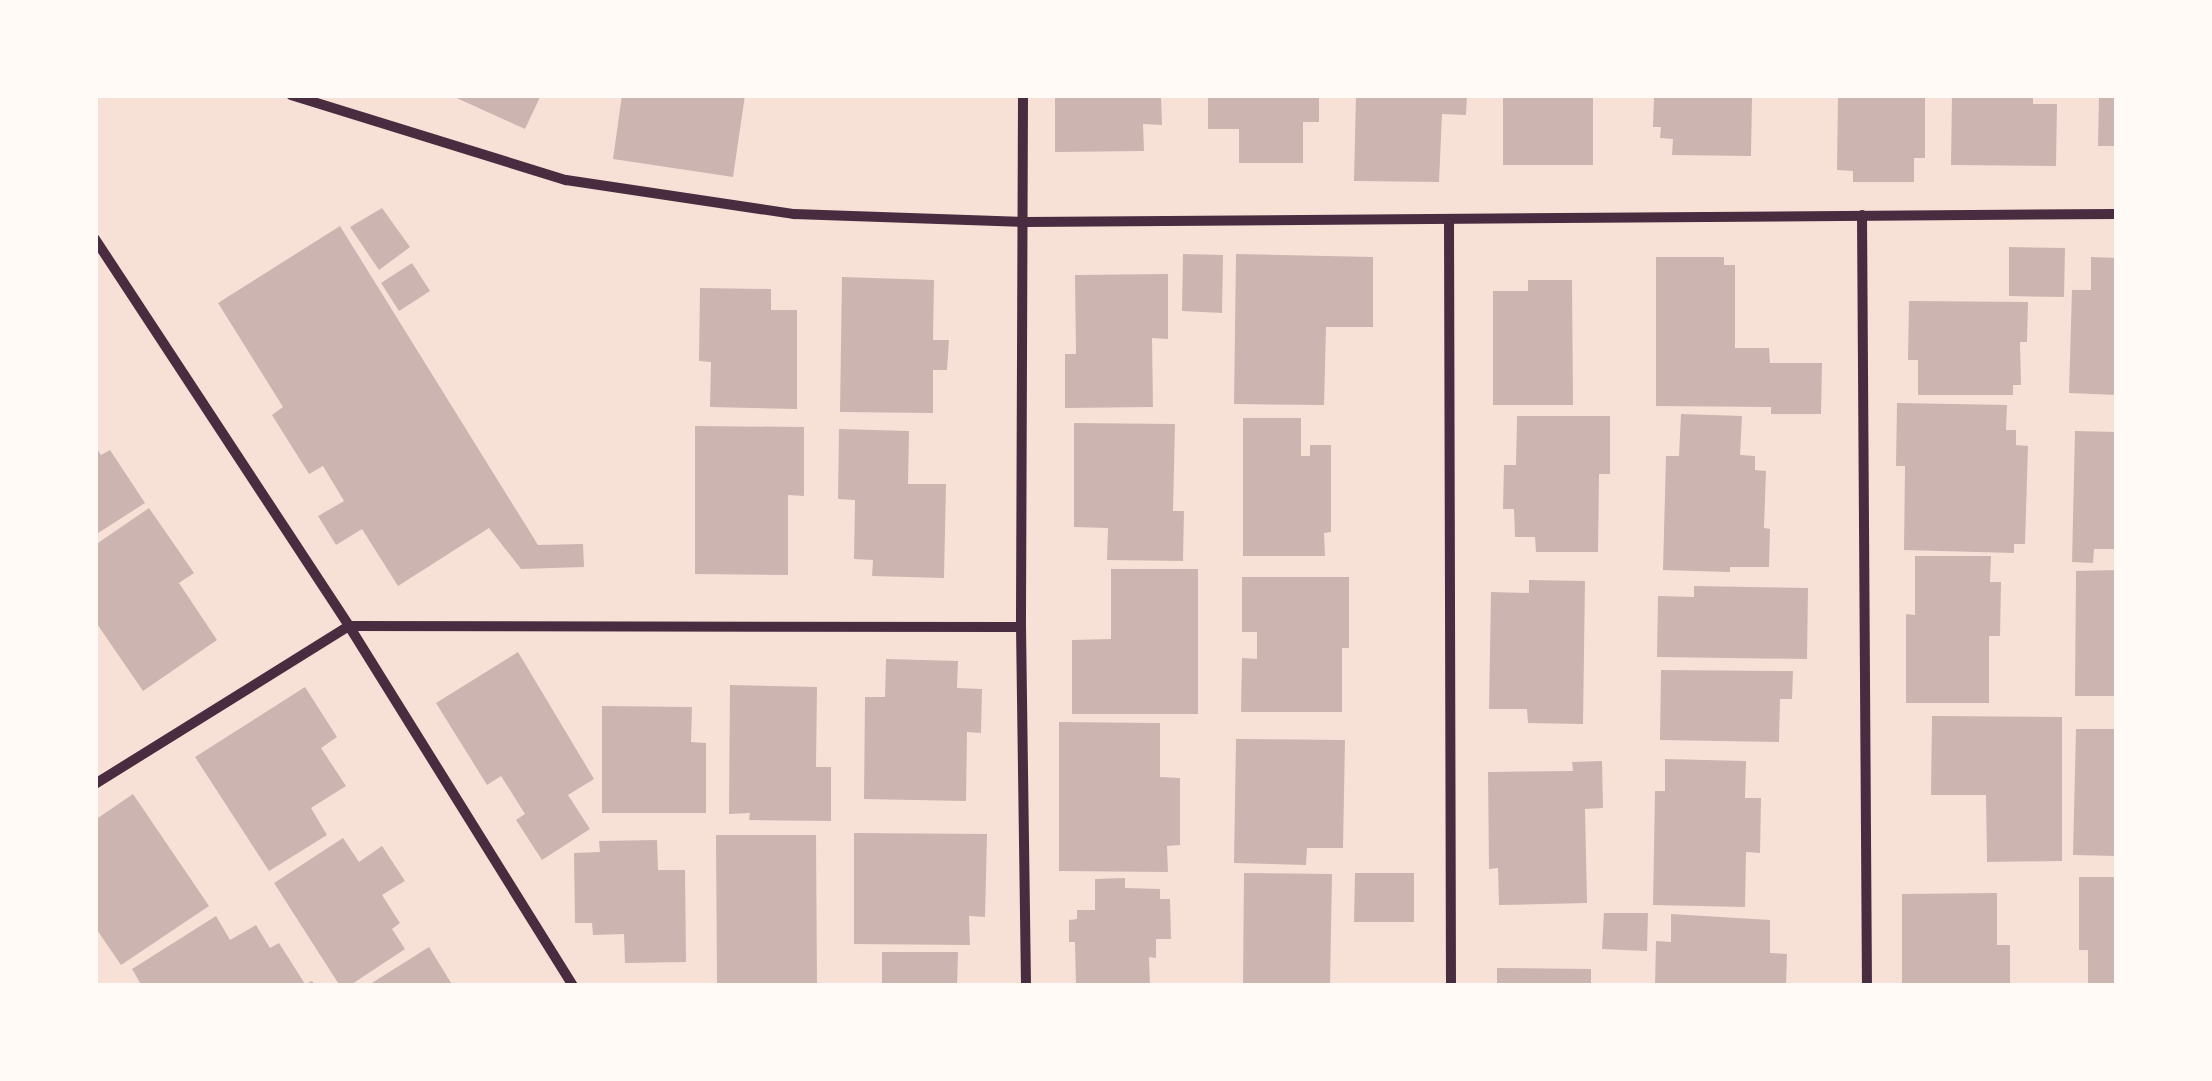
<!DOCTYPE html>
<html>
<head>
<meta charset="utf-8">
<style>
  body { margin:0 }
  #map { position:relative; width:2212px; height:1081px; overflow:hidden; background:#f7e1d7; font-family:Merriweather,serif }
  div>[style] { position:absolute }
  .building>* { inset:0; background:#ccb4b1 }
  .minor>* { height:10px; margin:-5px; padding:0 5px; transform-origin:5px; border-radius:5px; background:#4a2c40 }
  span { translate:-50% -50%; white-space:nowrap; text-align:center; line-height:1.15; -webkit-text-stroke:10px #fffaf5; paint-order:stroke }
  .frame { position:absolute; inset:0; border:98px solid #fffaf5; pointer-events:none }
</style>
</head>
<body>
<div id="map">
  <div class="building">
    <div style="clip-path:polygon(450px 95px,541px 95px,525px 129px)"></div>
    <div style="clip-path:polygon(622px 95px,745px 95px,733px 177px,613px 159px)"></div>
    <div style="clip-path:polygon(1055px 95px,1161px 95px,1162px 125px,1143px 124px,1144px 151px,1055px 152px)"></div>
    <div style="clip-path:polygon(1208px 95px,1319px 95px,1319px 122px,1303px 122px,1303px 163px,1239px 163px,1239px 129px,1208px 129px)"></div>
    <div style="clip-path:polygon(1356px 95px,1467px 95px,1466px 115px,1442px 114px,1439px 182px,1354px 181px)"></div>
    <div style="clip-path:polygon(1503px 95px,1593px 95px,1593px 165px,1503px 165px)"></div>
    <div style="clip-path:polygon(1654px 95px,1752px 98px,1751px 156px,1672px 155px,1673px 139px,1660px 138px,1661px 127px,1653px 127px)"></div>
    <div style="clip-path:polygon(1838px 95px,1925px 95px,1925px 158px,1914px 158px,1914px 182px,1853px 182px,1853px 171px,1837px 170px)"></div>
    <div style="clip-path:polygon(1952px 95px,2033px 95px,2033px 104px,2057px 104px,2056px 166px,1951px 165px)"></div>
    <div style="clip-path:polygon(2099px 95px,2117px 95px,2117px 146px,2098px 146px)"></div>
    <div style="clip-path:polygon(382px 208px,410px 247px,379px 270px,350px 227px)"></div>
    <div style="clip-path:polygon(340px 226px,538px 545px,583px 544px,584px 567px,521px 569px,489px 528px,398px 586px,362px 529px,336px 545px,318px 516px,344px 501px,323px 466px,309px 474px,272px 415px,283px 407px,218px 303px)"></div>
    <div style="clip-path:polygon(2009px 247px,2065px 248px,2064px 297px,2009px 296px)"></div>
    <div style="clip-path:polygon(1183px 254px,1223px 255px,1222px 313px,1182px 311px)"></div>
    <div style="clip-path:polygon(1236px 254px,1373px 257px,1373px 327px,1326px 327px,1324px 405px,1234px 404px)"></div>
    <div style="clip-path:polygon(1656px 257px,1724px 257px,1724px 265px,1735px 265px,1735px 348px,1769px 348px,1770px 363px,1822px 363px,1821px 414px,1771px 414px,1771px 407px,1656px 406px)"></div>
    <div style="clip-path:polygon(2091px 257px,2117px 258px,2117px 395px,2069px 393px,2072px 290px,2091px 290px)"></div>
    <div style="clip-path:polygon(412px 263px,430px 291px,399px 311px,381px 283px)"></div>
    <div style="clip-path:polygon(1168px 274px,1168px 339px,1152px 338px,1153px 407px,1065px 408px,1065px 354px,1076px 354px,1075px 275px)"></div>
    <div style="clip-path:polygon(842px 277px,934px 280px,933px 340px,949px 340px,947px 370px,933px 370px,933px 413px,840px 412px)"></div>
    <div style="clip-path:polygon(1528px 280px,1572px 280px,1573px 405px,1493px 405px,1493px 291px,1528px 291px)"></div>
    <div style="clip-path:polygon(700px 288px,771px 289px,771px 310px,797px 310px,797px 409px,710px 407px,711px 362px,699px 361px)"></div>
    <div style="clip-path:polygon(1909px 301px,2028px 302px,2027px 342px,2020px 342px,2021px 385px,2013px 385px,2013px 395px,1918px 395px,1918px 360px,1908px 360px)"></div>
    <div style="clip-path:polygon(1897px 403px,2007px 405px,2006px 430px,2016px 430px,2016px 445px,2028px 446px,2025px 544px,2014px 544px,2014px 553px,1904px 550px,1905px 466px,1896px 466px)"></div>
    <div style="clip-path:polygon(1681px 414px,1742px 416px,1740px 455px,1755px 456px,1755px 470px,1766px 471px,1764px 528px,1770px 529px,1769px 567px,1730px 567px,1730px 572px,1663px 570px,1666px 456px,1679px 456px)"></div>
    <div style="clip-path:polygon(1517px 416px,1610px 416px,1610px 474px,1599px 474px,1598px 552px,1536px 552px,1535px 537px,1515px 537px,1514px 509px,1503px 509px,1504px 465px,1516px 465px)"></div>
    <div style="clip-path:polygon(1243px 418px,1301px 418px,1301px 456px,1310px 456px,1310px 445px,1331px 445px,1331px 532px,1324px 533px,1325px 556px,1243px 556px)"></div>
    <div style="clip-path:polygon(1074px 423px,1175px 424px,1173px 511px,1184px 511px,1183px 561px,1107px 560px,1108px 528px,1074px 527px)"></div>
    <div style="clip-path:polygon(695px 426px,804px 427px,804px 496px,788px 495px,788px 575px,695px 574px)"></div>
    <div style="clip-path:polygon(839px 429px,909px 431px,908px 484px,946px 484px,944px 578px,872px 576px,873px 560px,854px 559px,855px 500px,838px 499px)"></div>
    <div style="clip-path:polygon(2075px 431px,2117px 432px,2117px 549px,2094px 549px,2093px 563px,2072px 562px)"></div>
    <div style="clip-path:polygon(95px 446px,101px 455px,110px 450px,145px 503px,95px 535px)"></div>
    <div style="clip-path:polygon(149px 508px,194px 573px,179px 583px,217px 640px,143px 691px,95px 621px,95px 545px)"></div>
    <div style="clip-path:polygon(1915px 556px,1991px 556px,1990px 582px,2001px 582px,2000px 636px,1989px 636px,1989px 703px,1906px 703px,1906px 614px,1915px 615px)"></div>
    <div style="clip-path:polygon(1111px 569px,1198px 569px,1198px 714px,1072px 714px,1072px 640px,1111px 639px)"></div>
    <div style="clip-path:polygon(2117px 570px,2117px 696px,2075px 696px,2076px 571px)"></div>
    <div style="clip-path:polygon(1242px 577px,1349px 577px,1349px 648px,1342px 648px,1342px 712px,1241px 712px,1242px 658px,1257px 659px,1257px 632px,1242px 632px)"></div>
    <div style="clip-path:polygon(1529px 580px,1585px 581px,1583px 724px,1528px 723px,1527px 709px,1489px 709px,1491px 592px,1529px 593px)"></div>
    <div style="clip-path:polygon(1694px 586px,1808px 588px,1807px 659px,1657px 657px,1658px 596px,1694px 597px)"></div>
    <div style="clip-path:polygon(518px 652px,594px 779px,568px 795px,590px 829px,542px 860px,516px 820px,525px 814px,501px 776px,487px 785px,436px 703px)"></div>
    <div style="clip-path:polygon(886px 659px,958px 661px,957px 688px,982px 689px,981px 733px,967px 732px,966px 801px,864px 799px,865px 697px,885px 697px)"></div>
    <div style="clip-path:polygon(1661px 670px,1793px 671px,1792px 699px,1780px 699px,1779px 742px,1660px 740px)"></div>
    <div style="clip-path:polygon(730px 685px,817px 687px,816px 767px,831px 767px,831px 821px,749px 820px,750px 813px,729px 814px)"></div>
    <div style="clip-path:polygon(305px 687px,337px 737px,321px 748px,346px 786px,311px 808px,327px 835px,269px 871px,195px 757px)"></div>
    <div style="clip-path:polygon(602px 706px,692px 707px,691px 742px,706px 743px,706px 813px,602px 813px)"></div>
    <div style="clip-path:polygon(1932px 716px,2062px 717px,2062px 861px,1987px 862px,1986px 795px,1931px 795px)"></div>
    <div style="clip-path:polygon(1059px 722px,1160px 723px,1160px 777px,1180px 778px,1180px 845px,1167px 846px,1168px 872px,1059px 871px)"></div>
    <div style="clip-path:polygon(2076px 729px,2117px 729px,2117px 856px,2073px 855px)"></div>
    <div style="clip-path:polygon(1236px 739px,1345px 740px,1343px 848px,1307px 848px,1306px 865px,1234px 863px)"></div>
    <div style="clip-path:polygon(1665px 759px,1746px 761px,1745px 798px,1761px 798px,1760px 853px,1746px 852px,1745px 907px,1653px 905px,1655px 791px,1665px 791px)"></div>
    <div style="clip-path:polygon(1602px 761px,1603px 808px,1585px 809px,1587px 903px,1499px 905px,1498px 868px,1489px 869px,1488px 772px,1573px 771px,1572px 762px)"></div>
    <div style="clip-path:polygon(133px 794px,209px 906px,121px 965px,95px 927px,95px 820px)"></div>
    <div style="clip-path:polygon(854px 833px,987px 834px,985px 917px,969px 916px,970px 945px,854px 944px)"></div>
    <div style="clip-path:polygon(716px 835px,816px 835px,817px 986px,717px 986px)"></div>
    <div style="clip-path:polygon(343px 838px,359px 862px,382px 846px,405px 881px,382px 895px,400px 923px,392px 929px,405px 949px,349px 986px,340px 986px,274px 883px)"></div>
    <div style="clip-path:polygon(657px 840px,658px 870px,685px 870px,686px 962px,625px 963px,624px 934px,593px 935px,592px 923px,575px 923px,574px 853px,600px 852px,599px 841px)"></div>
    <div style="clip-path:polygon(1244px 873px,1332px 874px,1330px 986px,1243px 986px)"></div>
    <div style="clip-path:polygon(1355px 873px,1414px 873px,1414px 922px,1354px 922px)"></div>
    <div style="clip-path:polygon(2079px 877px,2117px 877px,2117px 986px,2088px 986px,2088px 950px,2079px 950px)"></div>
    <div style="clip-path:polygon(1125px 878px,1125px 888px,1160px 889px,1160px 899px,1170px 899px,1171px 939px,1156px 939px,1156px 958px,1149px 957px,1150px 986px,1076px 986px,1075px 942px,1069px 942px,1069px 920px,1077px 919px,1077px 910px,1095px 910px,1095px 879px)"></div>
    <div style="clip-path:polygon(1997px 893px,1997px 945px,2010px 945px,2010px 986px,1902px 986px,1902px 894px)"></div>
    <div style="clip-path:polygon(1604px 913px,1648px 913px,1647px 951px,1602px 949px)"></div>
    <div style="clip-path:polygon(1671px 914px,1770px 920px,1770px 953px,1787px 954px,1786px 986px,1655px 986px,1656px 941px,1671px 942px)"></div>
    <div style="clip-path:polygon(216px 916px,230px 940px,256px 925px,270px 948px,279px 943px,305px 984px,312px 981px,316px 986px,142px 986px,132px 969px)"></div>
    <div style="clip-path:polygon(429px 947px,453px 986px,367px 986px)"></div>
    <div style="clip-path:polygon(882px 952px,958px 952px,957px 986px,882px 986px)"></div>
    <div style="clip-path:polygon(1497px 968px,1591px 969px,1591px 986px,1497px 986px)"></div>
  </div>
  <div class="minor">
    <div style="left:291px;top:95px;width:288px;rotate:17.2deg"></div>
    <div style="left:566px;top:180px;width:231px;rotate:8.5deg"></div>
    <div style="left:794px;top:214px;width:231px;rotate:2deg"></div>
    <div style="left:1025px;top:222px;width:1092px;rotate:-0.42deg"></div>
    <div style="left:1023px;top:95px;width:532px;rotate:90.22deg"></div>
    <div style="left:1021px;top:627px;width:359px;rotate:89.2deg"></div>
    <div style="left:1862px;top:215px;width:771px;rotate:89.63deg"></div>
    <div style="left:1449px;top:221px;width:765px;rotate:89.85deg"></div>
    <div style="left:95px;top:239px;width:463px;rotate:56.7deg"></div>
    <div style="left:349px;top:626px;width:424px;rotate:58.1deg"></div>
    <div style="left:95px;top:784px;width:299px;rotate:-31.9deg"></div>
    <div style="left:349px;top:626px;width:672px;rotate:0.09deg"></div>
  </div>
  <div class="frame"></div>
</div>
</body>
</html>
